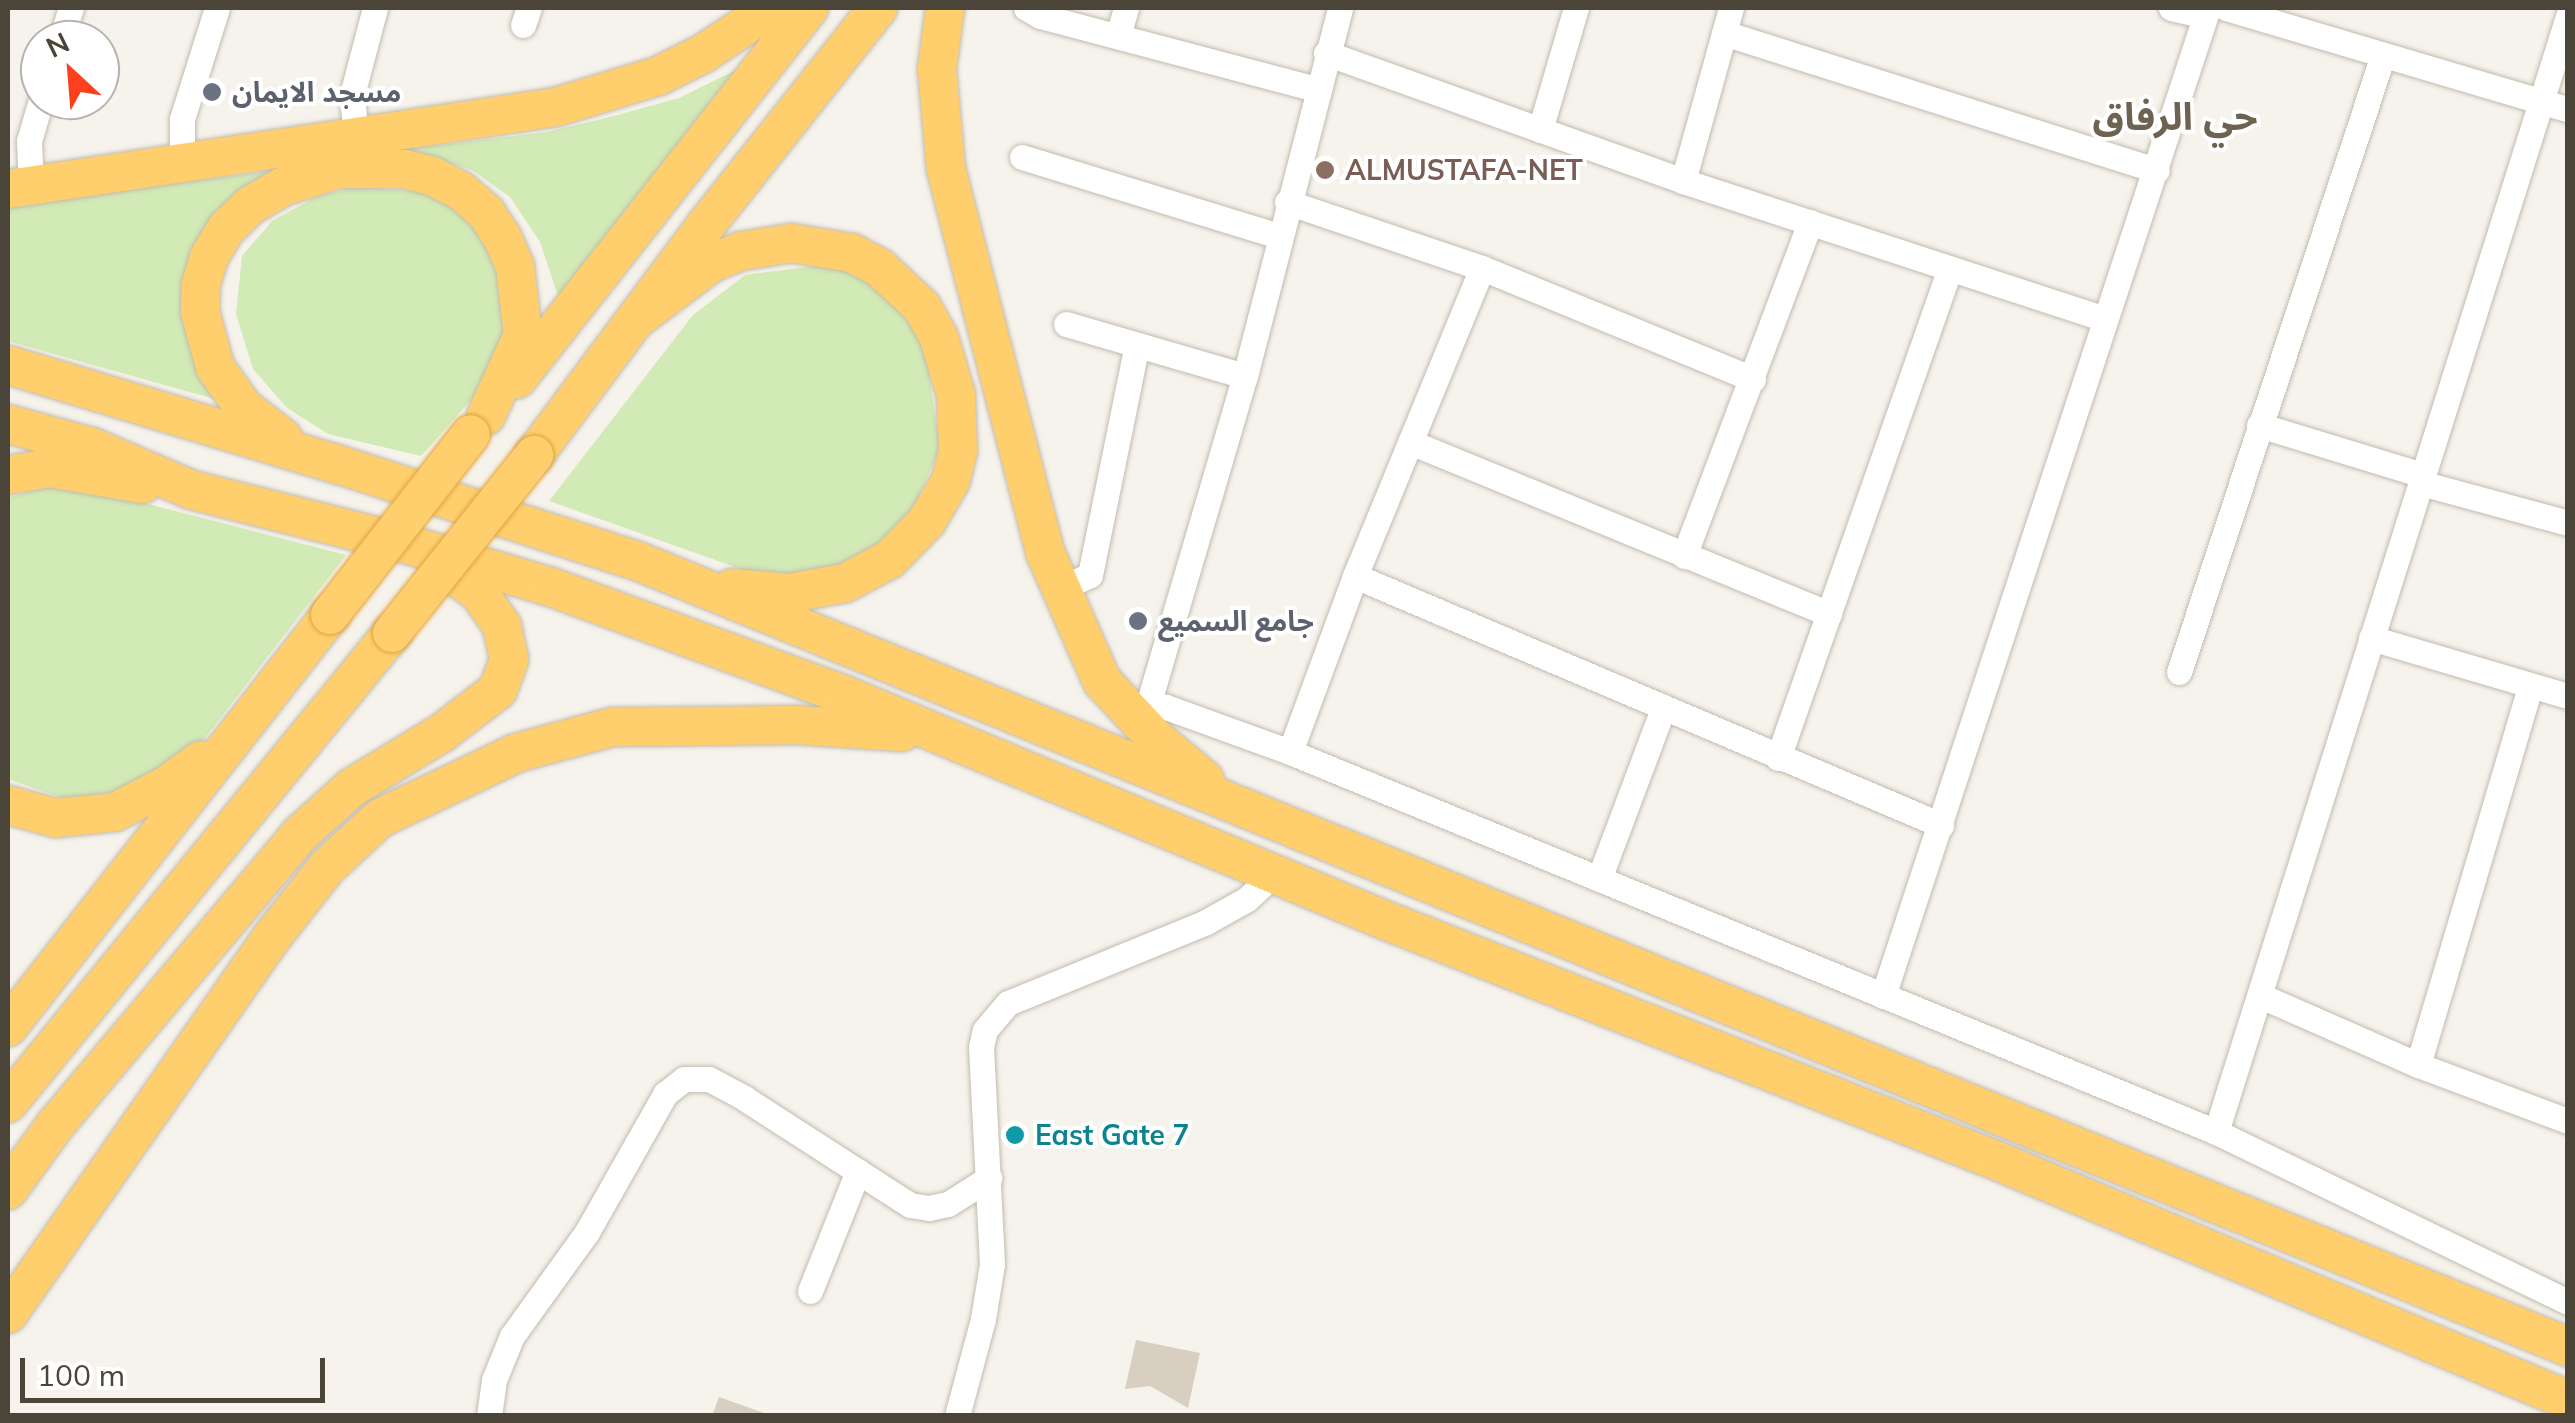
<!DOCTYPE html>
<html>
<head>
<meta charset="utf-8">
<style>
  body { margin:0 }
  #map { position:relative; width:2575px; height:1423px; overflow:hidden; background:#f6f3ec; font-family:Mulish,"Noto Sans Arabic",sans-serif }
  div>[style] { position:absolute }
  .green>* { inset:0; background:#d2eab5 }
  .building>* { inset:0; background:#d8cfc1 }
  .roads { filter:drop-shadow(0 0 2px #c2bbae) drop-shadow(0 0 2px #c2bbae) }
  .minor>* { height:25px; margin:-12.5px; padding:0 12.5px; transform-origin:12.5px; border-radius:12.5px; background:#fff }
  .highway>* { height:38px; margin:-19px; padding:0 19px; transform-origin:19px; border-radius:19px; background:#ffcf6e }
  .bridges { filter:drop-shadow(0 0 2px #e0a43c) drop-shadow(0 0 2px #e0a43c) }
  .highway-bridge>* { height:38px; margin:-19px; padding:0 19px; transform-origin:19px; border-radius:19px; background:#ffcf6e }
  .dots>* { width:28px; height:28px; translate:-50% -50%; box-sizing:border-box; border:5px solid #fff; border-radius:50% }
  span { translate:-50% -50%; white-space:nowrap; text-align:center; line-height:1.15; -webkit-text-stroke:8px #fff; paint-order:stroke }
  .worship-label { font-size:28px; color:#5b616d; font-weight:700 }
  .left { translate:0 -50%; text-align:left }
  .education-label { font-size:28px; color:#785e54; font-weight:700 }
  .culture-label { font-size:28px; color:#0d838f; font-weight:700 }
  .district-label { font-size:38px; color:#6e6250; font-weight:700 }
  .frame { position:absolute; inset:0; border:10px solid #4b4439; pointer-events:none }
  .north { position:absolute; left:20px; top:20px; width:100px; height:100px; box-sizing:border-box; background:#fff; border:2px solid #b7b4b0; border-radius:50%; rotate:334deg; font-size:28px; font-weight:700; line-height:40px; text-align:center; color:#4b4439 }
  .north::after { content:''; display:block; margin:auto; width:35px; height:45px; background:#fc3f1d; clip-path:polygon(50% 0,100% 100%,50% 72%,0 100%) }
  .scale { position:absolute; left:20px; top:1358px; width:305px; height:45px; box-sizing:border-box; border:5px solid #4b4439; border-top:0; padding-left:12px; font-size:30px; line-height:35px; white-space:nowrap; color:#4b4439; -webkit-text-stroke:8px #fff; paint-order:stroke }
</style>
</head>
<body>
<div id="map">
  <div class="green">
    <div style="clip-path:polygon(748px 64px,560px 302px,540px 242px,510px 197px,472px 170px,405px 149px,547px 132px,614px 116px,679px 98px)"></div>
    <div style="clip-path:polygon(286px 169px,203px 266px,232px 404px,8px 341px,8px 205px)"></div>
    <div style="clip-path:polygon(352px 187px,445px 193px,478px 213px,519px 316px,489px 380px,421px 456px,328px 434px,287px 408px,253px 369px,236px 314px,242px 256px,272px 221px,316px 197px)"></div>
    <div style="clip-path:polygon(831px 264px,894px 296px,926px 353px,940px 448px,907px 524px,848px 569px,763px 577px,549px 501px,693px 315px,745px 275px)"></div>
    <div style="clip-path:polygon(63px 482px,346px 555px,191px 756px,153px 784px,68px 800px,8px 779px,8px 498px)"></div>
  </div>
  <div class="building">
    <div style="clip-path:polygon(1136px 1340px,1200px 1353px,1188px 1408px,1150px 1386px,1125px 1389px)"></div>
    <div style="clip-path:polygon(719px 1397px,764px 1413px,764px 1416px,712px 1416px)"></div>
  </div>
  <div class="roads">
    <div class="minor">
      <div style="left:1026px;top:8px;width:16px;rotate:30deg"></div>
      <div style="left:1040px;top:16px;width:285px;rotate:14.8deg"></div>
      <div style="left:2171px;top:8px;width:35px;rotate:13deg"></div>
      <div style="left:2226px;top:8px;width:357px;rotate:16.5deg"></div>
      <div style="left:523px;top:25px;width:18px;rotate:-71deg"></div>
      <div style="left:1724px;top:33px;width:454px;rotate:17.6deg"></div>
      <div style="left:1118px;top:36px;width:29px;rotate:-74deg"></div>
      <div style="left:61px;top:40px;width:34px;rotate:-73deg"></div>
      <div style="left:1326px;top:53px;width:379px;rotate:19.7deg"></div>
      <div style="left:1683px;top:181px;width:444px;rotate:18.1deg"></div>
      <div style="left:1540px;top:130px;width:127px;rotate:-73.6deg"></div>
      <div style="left:356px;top:138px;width:43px;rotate:-95.3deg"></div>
      <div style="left:352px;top:95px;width:90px;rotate:-75.2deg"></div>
      <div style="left:1022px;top:157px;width:268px;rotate:17.1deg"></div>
      <div style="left:182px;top:162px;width:43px;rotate:-90deg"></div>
      <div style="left:182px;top:119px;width:116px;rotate:-72.5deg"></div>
      <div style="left:1683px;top:181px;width:180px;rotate:-74.5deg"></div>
      <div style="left:31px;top:186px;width:45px;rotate:-92.5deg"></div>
      <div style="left:29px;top:141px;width:43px;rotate:-73.7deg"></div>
      <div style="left:1287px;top:202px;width:206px;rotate:18.7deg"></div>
      <div style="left:1482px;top:268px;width:293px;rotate:22.3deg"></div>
      <div style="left:1066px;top:324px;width:186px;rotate:16.2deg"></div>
      <div style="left:2259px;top:425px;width:171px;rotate:17deg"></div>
      <div style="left:1410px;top:442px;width:453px;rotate:22.3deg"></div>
      <div style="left:2421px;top:483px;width:152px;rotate:15.2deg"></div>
      <div style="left:1684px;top:556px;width:357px;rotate:-69.3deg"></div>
      <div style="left:1355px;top:576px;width:637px;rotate:23.02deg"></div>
      <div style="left:1060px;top:589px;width:33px;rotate:-25deg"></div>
      <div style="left:1090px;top:575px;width:235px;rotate:-78.5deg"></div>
      <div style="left:2371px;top:638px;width:205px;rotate:16.4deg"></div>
      <div style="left:2179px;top:672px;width:650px;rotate:-71.7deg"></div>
      <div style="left:1148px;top:705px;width:343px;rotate:-73.6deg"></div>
      <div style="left:1245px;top:376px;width:380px;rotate:-75.5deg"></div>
      <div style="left:1132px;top:715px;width:19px;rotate:-32deg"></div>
      <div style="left:1148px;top:705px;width:18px;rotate:6deg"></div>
      <div style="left:1166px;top:707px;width:132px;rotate:19.9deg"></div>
      <div style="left:1290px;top:752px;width:1001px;rotate:22.31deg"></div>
      <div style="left:2216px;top:1132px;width:391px;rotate:25.8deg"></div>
      <div style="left:1290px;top:752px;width:188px;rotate:-69.7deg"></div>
      <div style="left:1355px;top:576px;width:333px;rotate:-67.6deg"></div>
      <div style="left:1778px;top:758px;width:519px;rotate:-70.66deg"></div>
      <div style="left:1599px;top:879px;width:182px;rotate:-69.4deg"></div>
      <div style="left:1883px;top:996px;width:1040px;rotate:-71.79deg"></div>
      <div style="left:2261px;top:996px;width:171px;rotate:23.7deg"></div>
      <div style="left:2418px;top:1065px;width:160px;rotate:20.5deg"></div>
      <div style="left:2418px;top:1065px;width:395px;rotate:-73.5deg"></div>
      <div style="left:2216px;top:1132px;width:1170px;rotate:-72.49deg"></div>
      <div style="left:810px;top:1291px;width:129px;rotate:-68.2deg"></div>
      <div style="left:489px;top:1416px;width:36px;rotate:-82deg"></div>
      <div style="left:494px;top:1380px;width:48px;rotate:-67.8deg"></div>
      <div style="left:512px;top:1336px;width:128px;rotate:-54.2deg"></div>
      <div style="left:587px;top:1232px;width:159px;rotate:-60.5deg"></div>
      <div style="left:665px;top:1094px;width:24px;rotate:-38deg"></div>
      <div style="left:684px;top:1079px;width:25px"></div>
      <div style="left:709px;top:1079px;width:40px;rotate:28deg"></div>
      <div style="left:744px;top:1098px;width:197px;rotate:32.8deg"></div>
      <div style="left:910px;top:1205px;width:19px;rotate:9deg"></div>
      <div style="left:929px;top:1208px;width:19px;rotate:-12deg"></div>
      <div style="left:948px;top:1204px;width:49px;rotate:-32.4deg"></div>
      <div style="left:957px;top:1416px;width:100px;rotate:-75deg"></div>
      <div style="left:983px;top:1319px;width:56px;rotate:-80.7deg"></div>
      <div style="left:992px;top:1264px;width:217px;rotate:-92.9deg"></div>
      <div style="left:981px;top:1047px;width:17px;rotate:-77deg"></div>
      <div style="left:985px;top:1030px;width:35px;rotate:-50deg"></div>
      <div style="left:1008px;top:1003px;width:214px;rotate:-22.2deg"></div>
      <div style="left:1206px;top:922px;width:47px;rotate:-29.3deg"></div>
      <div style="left:1247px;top:899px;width:41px;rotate:-43deg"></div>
    </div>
    <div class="highway">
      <div style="left:945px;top:8px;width:62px;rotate:97.5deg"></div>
      <div style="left:937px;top:69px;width:100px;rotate:84.9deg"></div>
      <div style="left:946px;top:169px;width:396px;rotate:75.5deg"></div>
      <div style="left:1045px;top:552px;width:141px;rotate:66.2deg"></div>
      <div style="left:1102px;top:681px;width:81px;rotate:47deg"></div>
      <div style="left:1157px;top:740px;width:62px;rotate:39.8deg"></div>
      <div style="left:8px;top:189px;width:554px;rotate:-8.51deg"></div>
      <div style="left:556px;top:107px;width:107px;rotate:-16.9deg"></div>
      <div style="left:658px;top:76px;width:51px;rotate:-26.6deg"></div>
      <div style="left:704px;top:53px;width:82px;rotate:-33.5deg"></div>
      <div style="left:635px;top:320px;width:95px;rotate:-36.9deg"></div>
      <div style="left:711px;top:263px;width:32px;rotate:-22deg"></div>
      <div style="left:741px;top:251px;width:51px;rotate:-9.1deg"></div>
      <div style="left:791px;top:243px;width:62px;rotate:9.3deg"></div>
      <div style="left:852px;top:253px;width:32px;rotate:28deg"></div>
      <div style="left:880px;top:268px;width:57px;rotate:42.9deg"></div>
      <div style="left:922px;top:307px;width:35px;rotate:61deg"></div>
      <div style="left:939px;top:338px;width:59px;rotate:73.4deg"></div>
      <div style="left:956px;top:395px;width:56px;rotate:88deg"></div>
      <div style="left:958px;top:451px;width:30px;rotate:104deg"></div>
      <div style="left:951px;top:480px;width:48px;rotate:120.3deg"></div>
      <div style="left:927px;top:521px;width:53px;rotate:134.2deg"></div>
      <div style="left:890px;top:559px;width:51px;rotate:151.9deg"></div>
      <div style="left:845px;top:583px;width:56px;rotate:169.7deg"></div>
      <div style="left:790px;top:593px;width:58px;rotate:-175.1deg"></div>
      <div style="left:8px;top:365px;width:347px;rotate:16.8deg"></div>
      <div style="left:340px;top:465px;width:315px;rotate:17.9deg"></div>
      <div style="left:640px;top:562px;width:2082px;rotate:22.15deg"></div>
      <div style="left:517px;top:379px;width:472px;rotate:-51.8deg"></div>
      <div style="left:8px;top:424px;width:87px;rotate:15.3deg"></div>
      <div style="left:92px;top:447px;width:109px;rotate:23.3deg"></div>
      <div style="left:192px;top:490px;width:218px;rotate:14.1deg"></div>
      <div style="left:403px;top:543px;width:154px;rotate:16.6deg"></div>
      <div style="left:551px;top:587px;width:315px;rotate:20.2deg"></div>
      <div style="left:847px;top:696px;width:580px;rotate:22.63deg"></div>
      <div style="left:1382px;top:919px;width:659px;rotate:21.46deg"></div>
      <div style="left:1995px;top:1160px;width:621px;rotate:22.73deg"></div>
      <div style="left:283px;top:438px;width:49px;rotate:-142.4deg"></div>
      <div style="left:244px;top:408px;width:50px;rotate:-125.3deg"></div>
      <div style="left:215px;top:367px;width:58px;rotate:-105deg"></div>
      <div style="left:200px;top:311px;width:27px;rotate:-88deg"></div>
      <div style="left:201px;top:284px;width:28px;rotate:-73deg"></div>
      <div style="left:209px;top:257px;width:33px;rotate:-59deg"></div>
      <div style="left:226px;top:229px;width:35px;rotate:-44deg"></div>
      <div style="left:251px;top:205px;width:36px;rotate:-30deg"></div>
      <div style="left:282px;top:187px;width:59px;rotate:-17.8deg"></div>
      <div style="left:338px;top:169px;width:66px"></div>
      <div style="left:404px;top:169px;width:29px;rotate:14deg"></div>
      <div style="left:432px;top:176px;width:31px;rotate:27deg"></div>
      <div style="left:460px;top:190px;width:35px;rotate:41deg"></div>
      <div style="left:486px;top:213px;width:29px;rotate:56deg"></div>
      <div style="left:502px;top:237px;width:32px;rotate:66deg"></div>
      <div style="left:515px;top:266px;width:69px;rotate:83.4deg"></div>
      <div style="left:523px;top:335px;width:89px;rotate:114.6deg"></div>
      <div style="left:534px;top:455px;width:287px;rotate:-53.2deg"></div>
      <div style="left:706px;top:225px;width:277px;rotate:-51.6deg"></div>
      <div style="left:8px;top:475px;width:43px;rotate:-9.5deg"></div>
      <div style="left:50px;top:468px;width:94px;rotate:9.8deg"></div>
      <div style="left:8px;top:805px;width:50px;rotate:15.2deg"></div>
      <div style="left:56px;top:818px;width:59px;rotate:-5.8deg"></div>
      <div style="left:115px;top:812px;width:59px;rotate:-27.4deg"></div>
      <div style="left:167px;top:785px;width:42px;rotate:-36.3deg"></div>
      <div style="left:8px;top:1027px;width:523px;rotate:-51.99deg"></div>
      <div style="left:8px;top:1103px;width:607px;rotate:-50.75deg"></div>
      <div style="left:8px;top:1190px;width:82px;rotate:-54deg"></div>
      <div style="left:56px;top:1124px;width:379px;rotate:-49.9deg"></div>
      <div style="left:300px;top:834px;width:69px;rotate:-42deg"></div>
      <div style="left:351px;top:788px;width:108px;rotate:-31.3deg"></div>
      <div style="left:443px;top:732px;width:69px;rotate:-37.4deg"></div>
      <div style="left:498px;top:690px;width:33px;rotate:-70deg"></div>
      <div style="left:509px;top:659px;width:34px;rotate:-102deg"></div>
      <div style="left:502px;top:626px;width:40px;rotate:-124.9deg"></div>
      <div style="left:479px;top:593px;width:49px;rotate:-143.4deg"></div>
      <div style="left:8px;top:1314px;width:460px;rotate:-55deg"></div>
      <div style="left:272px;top:937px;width:89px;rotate:-51.8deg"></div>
      <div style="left:327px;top:867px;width:72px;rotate:-42.8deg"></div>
      <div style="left:380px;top:818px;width:151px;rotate:-25.5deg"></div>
      <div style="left:516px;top:753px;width:99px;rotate:-15.2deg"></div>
      <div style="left:612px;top:727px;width:186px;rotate:-0.6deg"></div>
      <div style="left:798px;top:725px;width:104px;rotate:3.9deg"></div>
    </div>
  </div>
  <div class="bridges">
    <div class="highway-bridge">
      <div style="left:330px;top:615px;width:229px;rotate:-52.1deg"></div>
      <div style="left:392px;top:633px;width:228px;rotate:-51.4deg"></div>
    </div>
  </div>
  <div class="dots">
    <div style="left:212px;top:92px;background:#6b7280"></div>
    <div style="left:1325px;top:170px;background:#8d6e63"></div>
    <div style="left:1138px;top:621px;background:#6b7280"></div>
    <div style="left:1015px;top:1135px;background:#0f9aa8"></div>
  </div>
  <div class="worship-label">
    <span class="left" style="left:232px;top:92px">مسجد الايمان</span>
    <span class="left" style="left:1158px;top:621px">جامع السميع</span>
  </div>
  <div class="education-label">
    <span class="left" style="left:1345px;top:170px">ALMUSTAFA-NET</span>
  </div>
  <div class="culture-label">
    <span class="left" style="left:1035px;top:1135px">East Gate 7</span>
  </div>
  <div class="district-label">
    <span style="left:2175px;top:117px">حي الرفاق</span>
  </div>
  <div class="frame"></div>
  <div class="north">N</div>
  <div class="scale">100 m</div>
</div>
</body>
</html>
